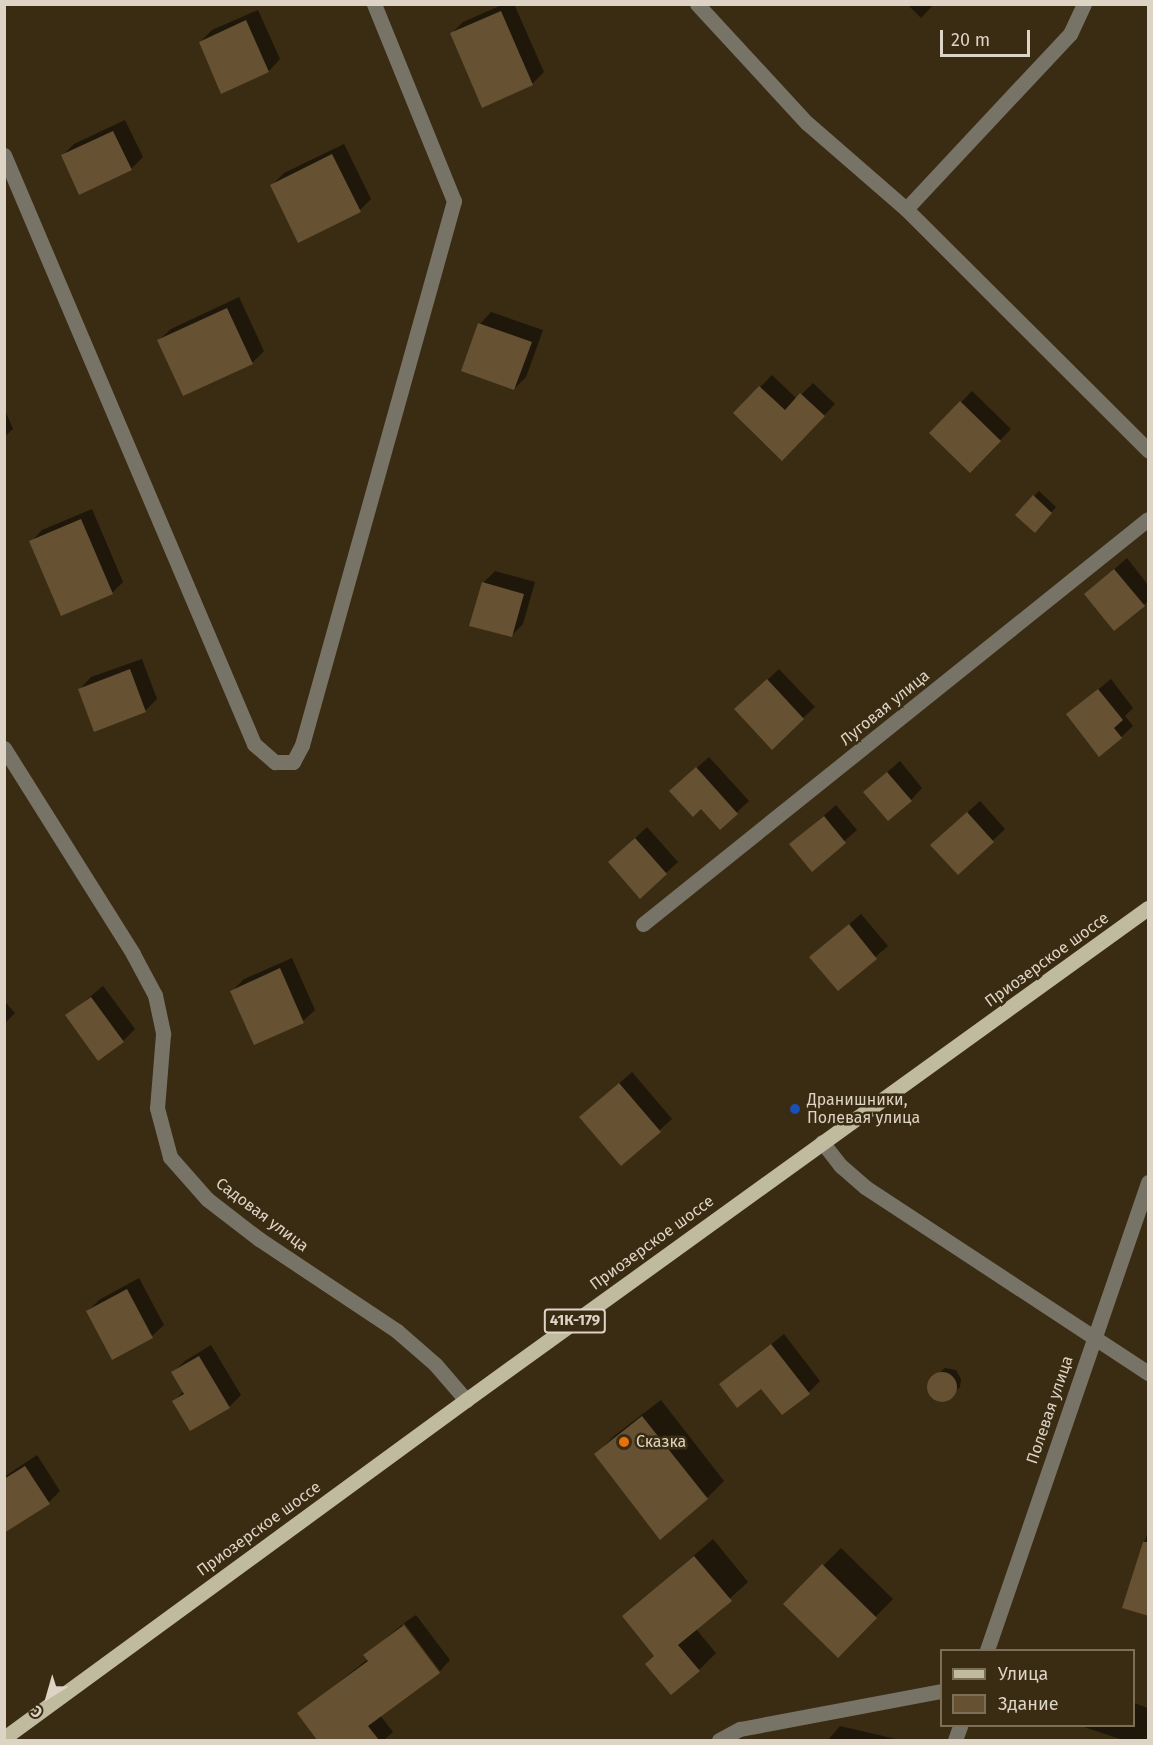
<!DOCTYPE html>
<html>
<head>
<meta charset="utf-8">
<style>
  body { margin:0 }
  #map { position:relative; width:1153px; height:1745px; overflow:hidden; background:#3a2b13; font-family:"Fira Sans",sans-serif }
  div>[style] { position:absolute }
  .shadow>* { inset:0; background:#0007 }
  .building>* { inset:0; background:#665233 }
  .round { border-radius:50% }
  .minor>* { height:15px; margin:-7.5px; padding:0 7.5px; transform-origin:7.5px; border-radius:7.5px; background:#777467 }
  .major>* { height:15px; margin:-7.5px; padding:0 7.5px; transform-origin:7.5px; border-radius:7.5px; background:#c0ba9f }
  .dots>* { width:16px; height:16px; translate:-50% -50%; box-sizing:border-box; border:3px solid #3a2b13; border-radius:50% }
  span { translate:-50% -50%; white-space:nowrap; text-align:center; line-height:1.15; -webkit-text-stroke:5px #3a2b13; paint-order:stroke }
  .shield-label span { padding:2px 4px; background:#3a2b13; border:2px solid; border-radius:4px; -webkit-text-stroke-width:0 }
  .shield-label { font-size:15px; color:#ddd4c5; font-weight:700 }
  .street-label { font-size:16px; color:#ddd4c5 }
  .poi-label { font-size:16px; color:#ddd4c5 }
  .left { translate:0 -50%; text-align:left }
  .frame { position:absolute; inset:0; border:6px solid #ddd4c5; pointer-events:none }
  .legend { position:absolute; left:940px; top:1649px; width:195px; height:78px; box-sizing:border-box; background:#3a2b13; border:2px solid #7b6f5a; margin:0; padding:8px 10px; list-style:none; font-size:18px; color:#ddd4c5 }
  .legend li { display:flex; align-items:center; gap:12px; height:30px }
  .legend b { width:30px; border:2px solid #7b6f5a }
  .north { position:absolute; left:18px; top:1667px; width:60px; height:60px; -webkit-text-stroke:4px #3a2b13; paint-order:stroke; rotate:217deg; font-size:16px; font-weight:700; line-height:24px; text-align:center; color:#ddd4c5 }
  .north::after { content:''; display:block; margin:auto; width:21px; height:27px; background:#ddd4c5; clip-path:polygon(50% 0,100% 100%,50% 72%,0 100%) }
  .scale { position:absolute; left:940px; top:30px; width:90px; height:27px; box-sizing:border-box; border:3px solid #ddd4c5; border-top:0; padding-left:8px; font-size:18px; line-height:21px; white-space:nowrap; color:#ddd4c5; -webkit-text-stroke:4px #3a2b13; paint-order:stroke }
</style>
</head>
<body>
<div id="map">
  <div class="shadow">
    <div style="clip-path:polygon(504px 4px,514px 4px,544px 72px,532px 84px,451px 34px,463px 22px)"></div>
    <div style="clip-path:polygon(907px 4px,934px 4px,921px 18px)"></div>
    <div style="clip-path:polygon(258px 10px,280px 59px,269px 71px,200px 42px,212px 30px)"></div>
    <div style="clip-path:polygon(125px 120px,143px 157px,131px 169px,62px 156px,74px 144px)"></div>
    <div style="clip-path:polygon(344px 144px,371px 199px,360px 210px,272px 185px,284px 173px)"></div>
    <div style="clip-path:polygon(239px 297px,264px 351px,252px 363px,159px 340px,171px 329px)"></div>
    <div style="clip-path:polygon(491px 312px,543px 330px,526px 377px,514px 389px,480px 324px)"></div>
    <div style="clip-path:polygon(772px 375px,797px 399px,813px 383px,835px 404px,794px 447px,735px 413px)"></div>
    <div style="clip-path:polygon(972px 391px,1011px 429px,970px 471px,931px 433px)"></div>
    <div style="clip-path:polygon(4px 408px,13px 429px,4px 437px)"></div>
    <div style="clip-path:polygon(1039px 491px,1056px 507px,1040px 525px,1034px 496px)"></div>
    <div style="clip-path:polygon(92px 509px,123px 582px,112px 593px,31px 542px,42px 530px)"></div>
    <div style="clip-path:polygon(1127px 558px,1148px 585px,1148px 601px,1144px 605px,1086px 594px)"></div>
    <div style="clip-path:polygon(495px 571px,535px 582px,523px 624px,511px 636px,483px 583px)"></div>
    <div style="clip-path:polygon(142px 659px,157px 699px,145px 711px,80px 689px,91px 677px)"></div>
    <div style="clip-path:polygon(779px 669px,815px 707px,803px 718px,748px 698px)"></div>
    <div style="clip-path:polygon(1111px 679px,1133px 708px,1125px 716px,1133px 726px,1121px 737px,1068px 714px)"></div>
    <div style="clip-path:polygon(709px 757px,749px 801px,720px 828px,701px 807px,683px 780px)"></div>
    <div style="clip-path:polygon(900px 761px,922px 788px,911px 800px,865px 792px)"></div>
    <div style="clip-path:polygon(980px 801px,1005px 829px,958px 873px,944px 834px)"></div>
    <div style="clip-path:polygon(836px 805px,857px 830px,812px 869px,791px 844px)"></div>
    <div style="clip-path:polygon(647px 827px,678px 862px,640px 897px,610px 862px)"></div>
    <div style="clip-path:polygon(861px 914px,888px 946px,838px 989px,811px 957px)"></div>
    <div style="clip-path:polygon(292px 958px,315px 1010px,303px 1021px,255px 1043px,232px 991px,244px 979px)"></div>
    <div style="clip-path:polygon(103px 986px,135px 1029px,123px 1041px,67px 1016px)"></div>
    <div style="clip-path:polygon(4px 1001px,15px 1013px,4px 1024px)"></div>
    <div style="clip-path:polygon(632px 1072px,672px 1119px,621px 1164px,581px 1117px)"></div>
    <div style="clip-path:polygon(139px 1278px,164px 1325px,152px 1336px,113px 1358px,87px 1312px,99px 1300px)"></div>
    <div style="clip-path:polygon(784px 1334px,820px 1381px,809px 1392px,782px 1413px,762px 1386px,721px 1384px)"></div>
    <div style="clip-path:polygon(211px 1345px,241px 1395px,229px 1407px,174px 1401px,184px 1391px,173px 1372px,185px 1361px)"></div>
    <div style="clip-path:polygon(945px 1368px,956px 1370px,961px 1379px,960px 1387px,945px 1400px,935px 1399px,930px 1392px,931px 1380px)"></div>
    <div style="clip-path:polygon(661px 1400px,724px 1481px,707px 1498px,596px 1454px,614px 1436px)"></div>
    <div style="clip-path:polygon(37px 1455px,60px 1491px,49px 1502px,4px 1524px,4px 1477px)"></div>
    <div style="clip-path:polygon(1148px 1531px,1148px 1615px,1124px 1607px)"></div>
    <div style="clip-path:polygon(713px 1539px,748px 1582px,696px 1629px,716px 1653px,699px 1670px,656px 1655px,624px 1616px)"></div>
    <div style="clip-path:polygon(841px 1548px,893px 1599px,837px 1656px,785px 1604px)"></div>
    <div style="clip-path:polygon(416px 1615px,450px 1660px,440px 1671px,404px 1623px)"></div>
    <div style="clip-path:polygon(402px 1625px,437px 1672px,380px 1715px,393px 1732px,384px 1740px,319px 1740px,299px 1714px,368px 1659px,365px 1655px)"></div>
    <div style="clip-path:polygon(1134px 1703px,1148px 1708px,1148px 1740px,1123px 1740px,1081px 1726px,1134px 1726px)"></div>
    <div style="clip-path:polygon(840px 1726px,900px 1740px,828px 1740px)"></div>
  </div>
  <div class="building">
    <div style="clip-path:polygon(501px 11px,533px 85px,482px 108px,450px 33px)"></div>
    <div style="clip-path:polygon(246px 20px,269px 72px,221px 94px,199px 42px)"></div>
    <div style="clip-path:polygon(113px 131px,132px 170px,79px 195px,61px 155px)"></div>
    <div style="clip-path:polygon(332px 154px,361px 212px,298px 243px,270px 185px)"></div>
    <div style="clip-path:polygon(227px 308px,253px 364px,183px 396px,157px 340px)"></div>
    <div style="clip-path:polygon(478px 323px,532px 342px,514px 390px,461px 371px)"></div>
    <div style="clip-path:polygon(759px 386px,785px 410px,800px 393px,825px 416px,782px 461px,733px 413px)"></div>
    <div style="clip-path:polygon(960px 401px,1001px 441px,970px 473px,929px 433px)"></div>
    <div style="clip-path:polygon(1033px 495px,1052px 513px,1035px 533px,1015px 515px)"></div>
    <div style="clip-path:polygon(81px 519px,113px 594px,61px 616px,29px 541px)"></div>
    <div style="clip-path:polygon(1114px 569px,1145px 606px,1114px 631px,1084px 594px)"></div>
    <div style="clip-path:polygon(482px 582px,524px 594px,512px 637px,469px 626px)"></div>
    <div style="clip-path:polygon(130px 669px,146px 712px,94px 732px,78px 689px)"></div>
    <div style="clip-path:polygon(767px 679px,804px 719px,772px 750px,734px 709px)"></div>
    <div style="clip-path:polygon(1098px 689px,1123px 720px,1114px 728px,1122px 738px,1099px 757px,1066px 714px)"></div>
    <div style="clip-path:polygon(696px 767px,738px 814px,720px 830px,701px 809px,693px 817px,669px 791px)"></div>
    <div style="clip-path:polygon(887px 772px,912px 801px,888px 821px,863px 792px)"></div>
    <div style="clip-path:polygon(967px 812px,994px 842px,958px 875px,930px 845px)"></div>
    <div style="clip-path:polygon(824px 816px,846px 843px,812px 872px,789px 844px)"></div>
    <div style="clip-path:polygon(635px 838px,667px 874px,640px 899px,608px 862px)"></div>
    <div style="clip-path:polygon(849px 924px,877px 959px,838px 991px,809px 957px)"></div>
    <div style="clip-path:polygon(280px 968px,304px 1023px,254px 1045px,230px 991px)"></div>
    <div style="clip-path:polygon(91px 997px,124px 1042px,98px 1061px,65px 1015px)"></div>
    <div style="clip-path:polygon(619px 1083px,661px 1132px,621px 1166px,579px 1117px)"></div>
    <div style="clip-path:polygon(127px 1289px,153px 1338px,112px 1360px,86px 1311px)"></div>
    <div style="clip-path:polygon(771px 1344px,810px 1394px,782px 1415px,761px 1389px,737px 1408px,719px 1384px)"></div>
    <div style="clip-path:polygon(199px 1356px,230px 1408px,190px 1431px,172px 1401px,184px 1394px,171px 1372px)"></div>
    <div class="round" style="left:927px;top:1372px;width:30px;height:30px"></div>
    <div style="clip-path:polygon(642px 1416px,708px 1499px,660px 1540px,594px 1454px)"></div>
    <div style="clip-path:polygon(25px 1466px,50px 1504px,4px 1533px,4px 1479px)"></div>
    <div style="clip-path:polygon(1143px 1542px,1149px 1542px,1149px 1616px,1122px 1608px)"></div>
    <div style="clip-path:polygon(694px 1556px,732px 1601px,678px 1645px,700px 1671px,671px 1695px,645px 1664px,654px 1656px,622px 1616px)"></div>
    <div style="clip-path:polygon(822px 1564px,877px 1618px,838px 1658px,783px 1604px)"></div>
    <div style="clip-path:polygon(404px 1625px,440px 1673px,368px 1726px,379px 1740px,317px 1740px,297px 1713px,368px 1661px,363px 1655px)"></div>
  </div>
  <div class="minor">
    <div style="left:697px;top:4px;width:162px;rotate:47.3deg"></div>
    <div style="left:807px;top:123px;width:131px;rotate:41deg"></div>
    <div style="left:906px;top:209px;width:342px;rotate:44.9deg"></div>
    <div style="left:4px;top:155px;width:640px;rotate:67deg"></div>
    <div style="left:254px;top:744px;width:28px;rotate:41deg"></div>
    <div style="left:275px;top:762px;width:18px"></div>
    <div style="left:293px;top:762px;width:19px;rotate:-62deg"></div>
    <div style="left:302px;top:745px;width:565px;rotate:-74.39deg"></div>
    <div style="left:454px;top:201px;width:213px;rotate:-112.1deg"></div>
    <div style="left:906px;top:209px;width:240px;rotate:-46.9deg"></div>
    <div style="left:1070px;top:34px;width:33px;rotate:-65deg"></div>
    <div style="left:4px;top:748px;width:243px;rotate:57.9deg"></div>
    <div style="left:133px;top:954px;width:47px;rotate:61.8deg"></div>
    <div style="left:155px;top:995px;width:40px;rotate:78deg"></div>
    <div style="left:163px;top:1034px;width:74px;rotate:94.6deg"></div>
    <div style="left:157px;top:1108px;width:51px;rotate:75.1deg"></div>
    <div style="left:170px;top:1157px;width:56px;rotate:48.6deg"></div>
    <div style="left:207px;top:1199px;width:66px;rotate:37.6deg"></div>
    <div style="left:259px;top:1239px;width:166px;rotate:33.7deg"></div>
    <div style="left:397px;top:1331px;width:50px;rotate:41deg"></div>
    <div style="left:435px;top:1364px;width:48px;rotate:49.3deg"></div>
    <div style="left:643px;top:924px;width:647px;rotate:-38.73deg"></div>
    <div style="left:822px;top:1142px;width:31px;rotate:52deg"></div>
    <div style="left:841px;top:1166px;width:32px;rotate:41deg"></div>
    <div style="left:865px;top:1187px;width:339px;rotate:33.3deg"></div>
    <div style="left:987px;top:1650px;width:495px;rotate:-71deg"></div>
    <div style="left:719px;top:1740px;width:24px;rotate:-28deg"></div>
    <div style="left:740px;top:1729px;width:206px;rotate:-10.7deg"></div>
    <div style="left:955px;top:1740px;width:15px;rotate:-70deg"></div>
  </div>
  <div class="major">
    <div style="left:4px;top:1738px;width:572px;rotate:-36.19deg"></div>
    <div style="left:466px;top:1400px;width:841px;rotate:-35.81deg"></div>
  </div>
  <div class="dots">
    <div style="left:795px;top:1109px;background:#1a4fb4"></div>
    <div style="left:624px;top:1442px;background:#e8710a"></div>
  </div>
  <div class="shield-label">
    <span style="left:575px;top:1321px">41К-179</span>
  </div>
  <div class="street-label">
    <span style="left:885px;top:708px;rotate:-39deg">Луговая улица</span>
    <span style="left:1047px;top:960px;rotate:-36deg">Приозерское шоссе</span>
    <span style="left:262px;top:1215px;rotate:37deg">Садовая улица</span>
    <span style="left:652px;top:1243px;rotate:-36deg">Приозерское шоссе</span>
    <span style="left:1050px;top:1410px;rotate:-71deg">Полевая улица</span>
    <span style="left:259px;top:1529px;rotate:-36deg">Приозерское шоссе</span>
  </div>
  <div class="poi-label">
    <span class="left" style="left:807px;top:1109px">Дранишники,<br>Полевая улица</span>
    <span class="left" style="left:636px;top:1442px">Сказка</span>
  </div>
  <div class="frame"></div>
  <ul class="legend">
  <li><b style="height:8px;background:#c0ba9f"></b>Улица</li>
  <li><b style="height:16px;background:#665233"></b>Здание</li>
  </ul>
  <div class="north">С</div>
  <div class="scale">20 m</div>
</div>
</body>
</html>
